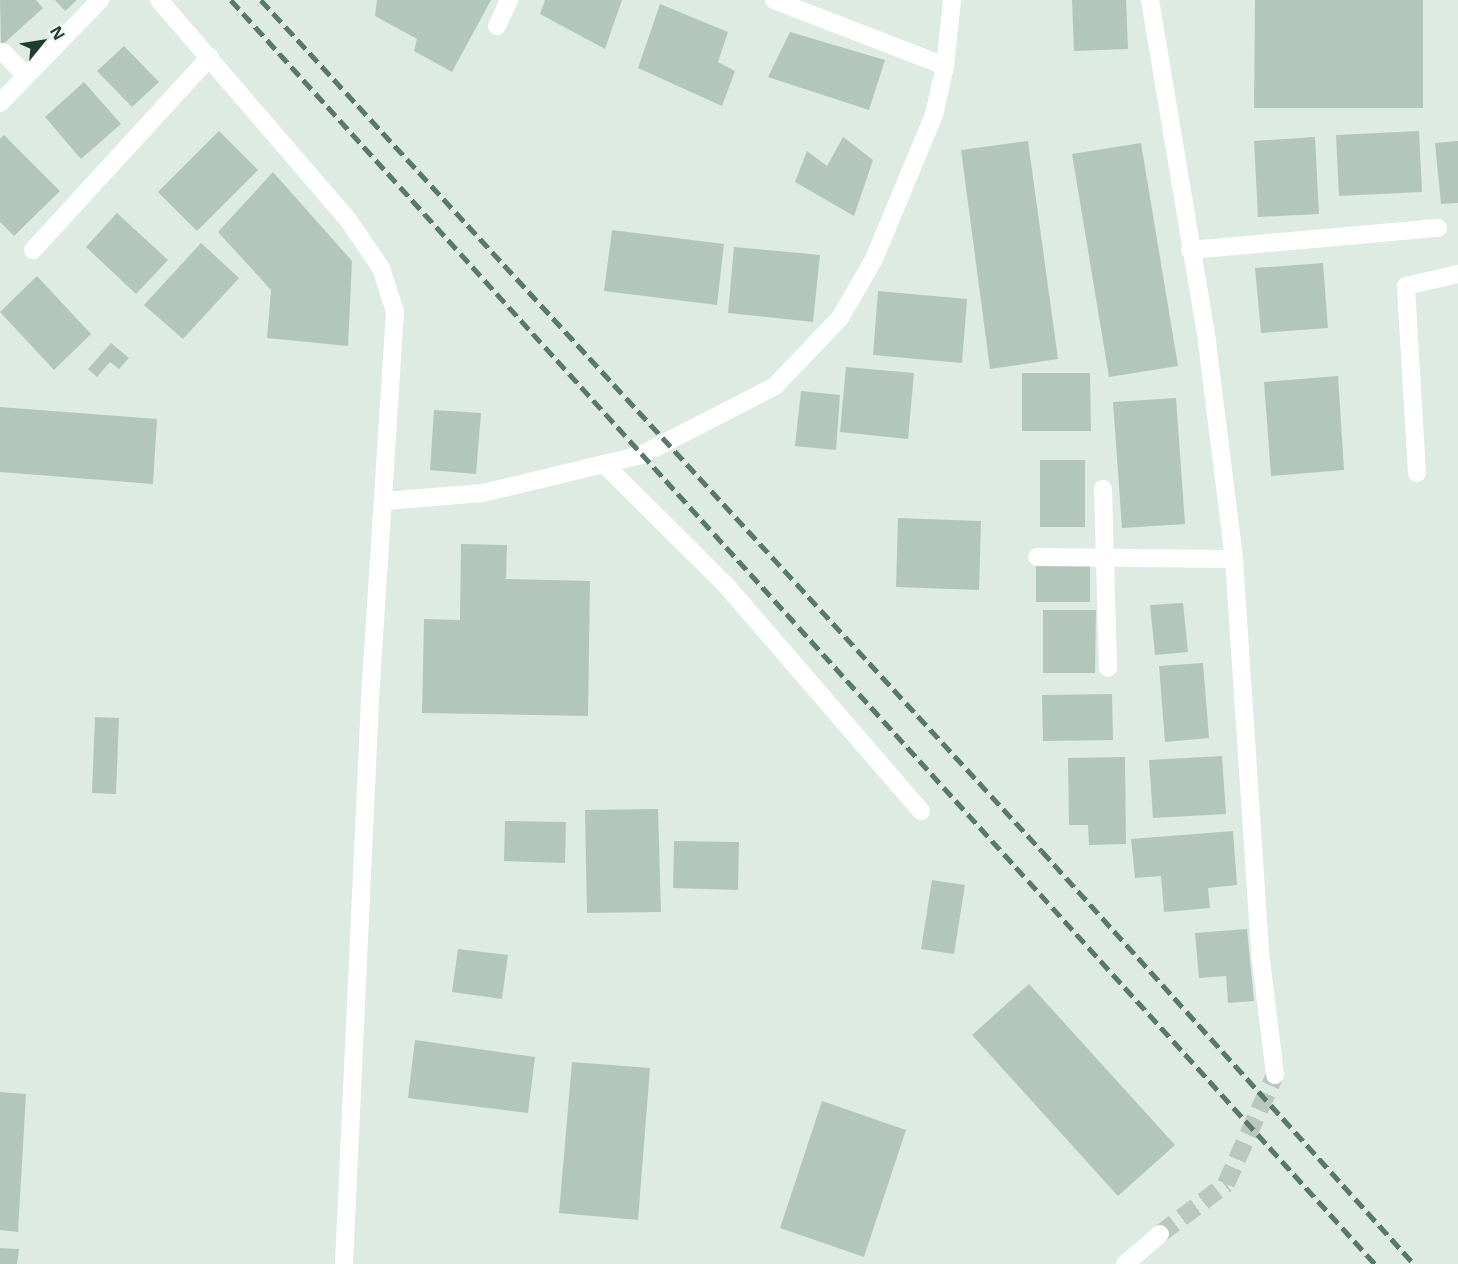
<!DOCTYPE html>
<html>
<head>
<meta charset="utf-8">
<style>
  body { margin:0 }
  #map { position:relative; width:1458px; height:1264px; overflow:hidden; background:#deebe3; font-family:"Open Sans",sans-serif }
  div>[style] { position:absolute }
  .building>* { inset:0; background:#b3c6bc }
  .street-tunnel>* { height:18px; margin-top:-9px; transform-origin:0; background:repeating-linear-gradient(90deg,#b8c8bf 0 18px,transparent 0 27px) }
  .lane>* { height:18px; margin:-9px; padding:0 9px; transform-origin:9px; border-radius:9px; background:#fff }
  .street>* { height:18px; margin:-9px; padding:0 9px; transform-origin:9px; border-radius:9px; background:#fff }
  .rail>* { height:4.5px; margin-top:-2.25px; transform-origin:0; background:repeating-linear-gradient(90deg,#57786b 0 12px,transparent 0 18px) }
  span { translate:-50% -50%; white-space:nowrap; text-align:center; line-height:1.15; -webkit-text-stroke:6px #eef8f2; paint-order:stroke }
  .north { position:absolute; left:12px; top:12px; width:60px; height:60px; -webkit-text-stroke:4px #eef8f2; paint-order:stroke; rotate:60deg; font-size:16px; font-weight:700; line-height:24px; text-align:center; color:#1e3c30 }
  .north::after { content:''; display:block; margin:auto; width:21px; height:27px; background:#1e3c30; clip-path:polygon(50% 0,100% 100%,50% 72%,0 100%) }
</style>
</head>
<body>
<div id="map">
  <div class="building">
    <div style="clip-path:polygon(0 0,36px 0,43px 8px,1px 46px)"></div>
    <div style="clip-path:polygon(55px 0,77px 0,65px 11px)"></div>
    <div style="clip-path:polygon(377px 0,491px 0,452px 72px,414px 51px,417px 39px,375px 16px)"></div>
    <div style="clip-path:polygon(545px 0,622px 0,605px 49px,540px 14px)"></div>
    <div style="clip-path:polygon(1072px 0,1126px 0,1128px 49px,1074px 51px)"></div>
    <div style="clip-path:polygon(1255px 0,1423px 0,1423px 108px,1254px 108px)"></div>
    <div style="clip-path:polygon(660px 4px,728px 32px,718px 62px,735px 71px,722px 106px,638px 68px)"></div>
    <div style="clip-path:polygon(790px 32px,885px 60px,869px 110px,768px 77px)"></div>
    <div style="clip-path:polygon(124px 46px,159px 82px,132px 107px,97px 71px)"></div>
    <div style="clip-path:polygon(84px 82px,121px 124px,81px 159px,45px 117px)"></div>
    <div style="clip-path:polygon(219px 131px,258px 170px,197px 231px,158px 192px)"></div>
    <div style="clip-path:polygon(1419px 131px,1422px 192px,1339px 196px,1336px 135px)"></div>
    <div style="clip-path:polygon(4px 135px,60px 191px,14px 236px,0 222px,0 139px)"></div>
    <div style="clip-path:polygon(843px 137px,873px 160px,854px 216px,795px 182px,807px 151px,827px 166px)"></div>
    <div style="clip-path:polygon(1315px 137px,1319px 214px,1258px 217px,1254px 141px)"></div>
    <div style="clip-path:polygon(1028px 141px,1058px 359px,990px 369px,961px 150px)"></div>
    <div style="clip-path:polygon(1458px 141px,1458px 203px,1441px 204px,1435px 143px)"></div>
    <div style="clip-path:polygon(1141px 143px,1178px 366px,1109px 377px,1072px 154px)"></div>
    <div style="clip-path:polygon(273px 172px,352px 261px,348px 346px,267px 338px,271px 290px,218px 232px)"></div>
    <div style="clip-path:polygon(117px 213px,168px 260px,136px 294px,86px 247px)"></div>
    <div style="clip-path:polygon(612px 230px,724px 244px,717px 305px,604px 291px)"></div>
    <div style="clip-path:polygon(201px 243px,239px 278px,183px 339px,144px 305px)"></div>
    <div style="clip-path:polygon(734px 247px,820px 255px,813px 322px,728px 313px)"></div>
    <div style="clip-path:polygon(1323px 263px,1328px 328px,1261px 333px,1255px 268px)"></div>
    <div style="clip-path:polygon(37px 276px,91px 334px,54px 370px,0 312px)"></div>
    <div style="clip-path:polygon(878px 291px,967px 299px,962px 363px,873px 355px)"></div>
    <div style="clip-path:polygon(111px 343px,129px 358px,119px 369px,110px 362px,97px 377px,88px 369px)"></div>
    <div style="clip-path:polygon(846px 367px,914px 373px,908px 439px,840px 432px)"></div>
    <div style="clip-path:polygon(1022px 373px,1090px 373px,1091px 431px,1022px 431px)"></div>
    <div style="clip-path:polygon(1338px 376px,1344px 470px,1271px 476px,1264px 382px)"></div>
    <div style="clip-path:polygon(801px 391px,840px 395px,836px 450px,795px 446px)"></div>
    <div style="clip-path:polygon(1176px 398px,1185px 524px,1122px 528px,1113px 402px)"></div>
    <div style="clip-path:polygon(0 407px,157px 419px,153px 484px,0 472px)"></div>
    <div style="clip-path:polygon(434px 410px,481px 413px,476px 474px,430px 470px)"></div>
    <div style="clip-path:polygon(1040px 460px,1085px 460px,1085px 527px,1040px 527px)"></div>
    <div style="clip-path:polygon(898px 518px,981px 521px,979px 590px,896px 587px)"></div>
    <div style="clip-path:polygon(461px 544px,507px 545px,506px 579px,590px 581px,588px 716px,422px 713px,424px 619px,460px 620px)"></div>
    <div style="clip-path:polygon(1036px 566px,1090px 566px,1090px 602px,1036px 602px)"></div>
    <div style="clip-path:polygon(1183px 603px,1188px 652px,1155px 655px,1150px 605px)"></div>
    <div style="clip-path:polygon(1043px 610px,1096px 610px,1095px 673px,1043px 673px)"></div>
    <div style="clip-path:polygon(1203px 663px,1209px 738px,1165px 742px,1159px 666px)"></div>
    <div style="clip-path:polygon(1112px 694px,1113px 740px,1043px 741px,1042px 695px)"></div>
    <div style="clip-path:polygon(95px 717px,119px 718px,116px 794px,92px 793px)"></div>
    <div style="clip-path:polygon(1222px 756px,1226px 814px,1153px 818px,1149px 760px)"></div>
    <div style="clip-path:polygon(1125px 757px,1126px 844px,1089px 845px,1088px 825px,1069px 825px,1068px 758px)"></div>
    <div style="clip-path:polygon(658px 809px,661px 912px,587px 913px,585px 810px)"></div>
    <div style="clip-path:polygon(505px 821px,566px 822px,565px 863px,504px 861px)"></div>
    <div style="clip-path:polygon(1233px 831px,1237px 885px,1208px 888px,1210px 908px,1164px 912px,1161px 876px,1135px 878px,1131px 839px)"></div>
    <div style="clip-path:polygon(674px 841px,739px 842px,738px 890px,673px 888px)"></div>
    <div style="clip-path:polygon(932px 880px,965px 885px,954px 954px,921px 949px)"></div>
    <div style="clip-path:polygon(1247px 929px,1254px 1001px,1228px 1003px,1226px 976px,1199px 978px,1195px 933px)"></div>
    <div style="clip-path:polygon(458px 949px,508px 955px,502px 999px,452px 992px)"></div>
    <div style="clip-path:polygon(1029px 984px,1175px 1145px,1118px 1196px,972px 1035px)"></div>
    <div style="clip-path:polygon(415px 1040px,535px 1057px,528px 1113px,408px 1098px)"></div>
    <div style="clip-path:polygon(572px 1062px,650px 1068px,638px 1220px,559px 1213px)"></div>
    <div style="clip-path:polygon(0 1092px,26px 1094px,18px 1232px,0 1230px)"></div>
    <div style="clip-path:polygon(822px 1101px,906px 1130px,864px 1257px,780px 1228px)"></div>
    <div style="clip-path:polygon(0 1248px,19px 1249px,17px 1264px,0 1264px)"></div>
  </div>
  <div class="street-tunnel">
    <div style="left:1160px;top:1234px;width:83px;rotate:-37.1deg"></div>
    <div style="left:1226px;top:1184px;width:120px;rotate:-65.8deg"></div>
  </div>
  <div class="lane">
    <div style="left:1417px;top:473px;width:187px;rotate:-93.4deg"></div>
    <div style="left:1406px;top:286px;width:53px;rotate:-13deg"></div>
  </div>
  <div class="street">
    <div style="left:159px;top:0;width:291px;rotate:49.3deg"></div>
    <div style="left:349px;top:221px;width:57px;rotate:55.8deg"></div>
    <div style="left:381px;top:268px;width:46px;rotate:72.3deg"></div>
    <div style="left:395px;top:312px;width:389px;rotate:93.7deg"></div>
    <div style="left:370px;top:700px;width:565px;rotate:92.64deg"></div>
    <div style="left:774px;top:0;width:183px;rotate:21.1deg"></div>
    <div style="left:1150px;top:0;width:347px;rotate:80.5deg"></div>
    <div style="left:1207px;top:342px;width:219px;rotate:82.9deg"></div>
    <div style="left:1234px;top:559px;width:394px;rotate:86.2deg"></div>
    <div style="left:1260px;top:952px;width:124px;rotate:83deg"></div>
    <div style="left:497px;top:26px;width:29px;rotate:-65deg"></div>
    <div style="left:3px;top:52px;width:33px;rotate:46deg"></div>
    <div style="left:0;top:103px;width:144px;rotate:-45.8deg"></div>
    <div style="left:33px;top:250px;width:262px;rotate:-47.5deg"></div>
    <div style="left:1190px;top:250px;width:249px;rotate:-5.1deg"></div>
    <div style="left:604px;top:464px;width:170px;rotate:44.8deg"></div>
    <div style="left:725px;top:584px;width:300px;rotate:49.2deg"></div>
    <div style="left:1103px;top:489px;width:179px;rotate:88.4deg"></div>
    <div style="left:385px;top:501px;width:98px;rotate:-4.7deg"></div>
    <div style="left:483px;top:493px;width:163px;rotate:-13.5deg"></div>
    <div style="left:641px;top:455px;width:151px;rotate:-27.2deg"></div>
    <div style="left:775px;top:386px;width:94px;rotate:-46.3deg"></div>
    <div style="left:840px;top:318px;width:68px;rotate:-60deg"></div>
    <div style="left:874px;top:259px;width:156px;rotate:-67.4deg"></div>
    <div style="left:934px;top:115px;width:50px;rotate:-77.3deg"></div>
    <div style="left:945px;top:66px;width:66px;rotate:-83.9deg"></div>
    <div style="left:1037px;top:557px;width:197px;rotate:0.6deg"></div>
    <div style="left:1125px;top:1264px;width:46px;rotate:-40.6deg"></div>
  </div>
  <div class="rail">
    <div style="left:231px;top:0;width:1705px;rotate:47.85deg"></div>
    <div style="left:261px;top:0;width:1155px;rotate:47.46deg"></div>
    <div style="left:1042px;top:851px;width:556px;rotate:47.99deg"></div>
  </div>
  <div class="north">N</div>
</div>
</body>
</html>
